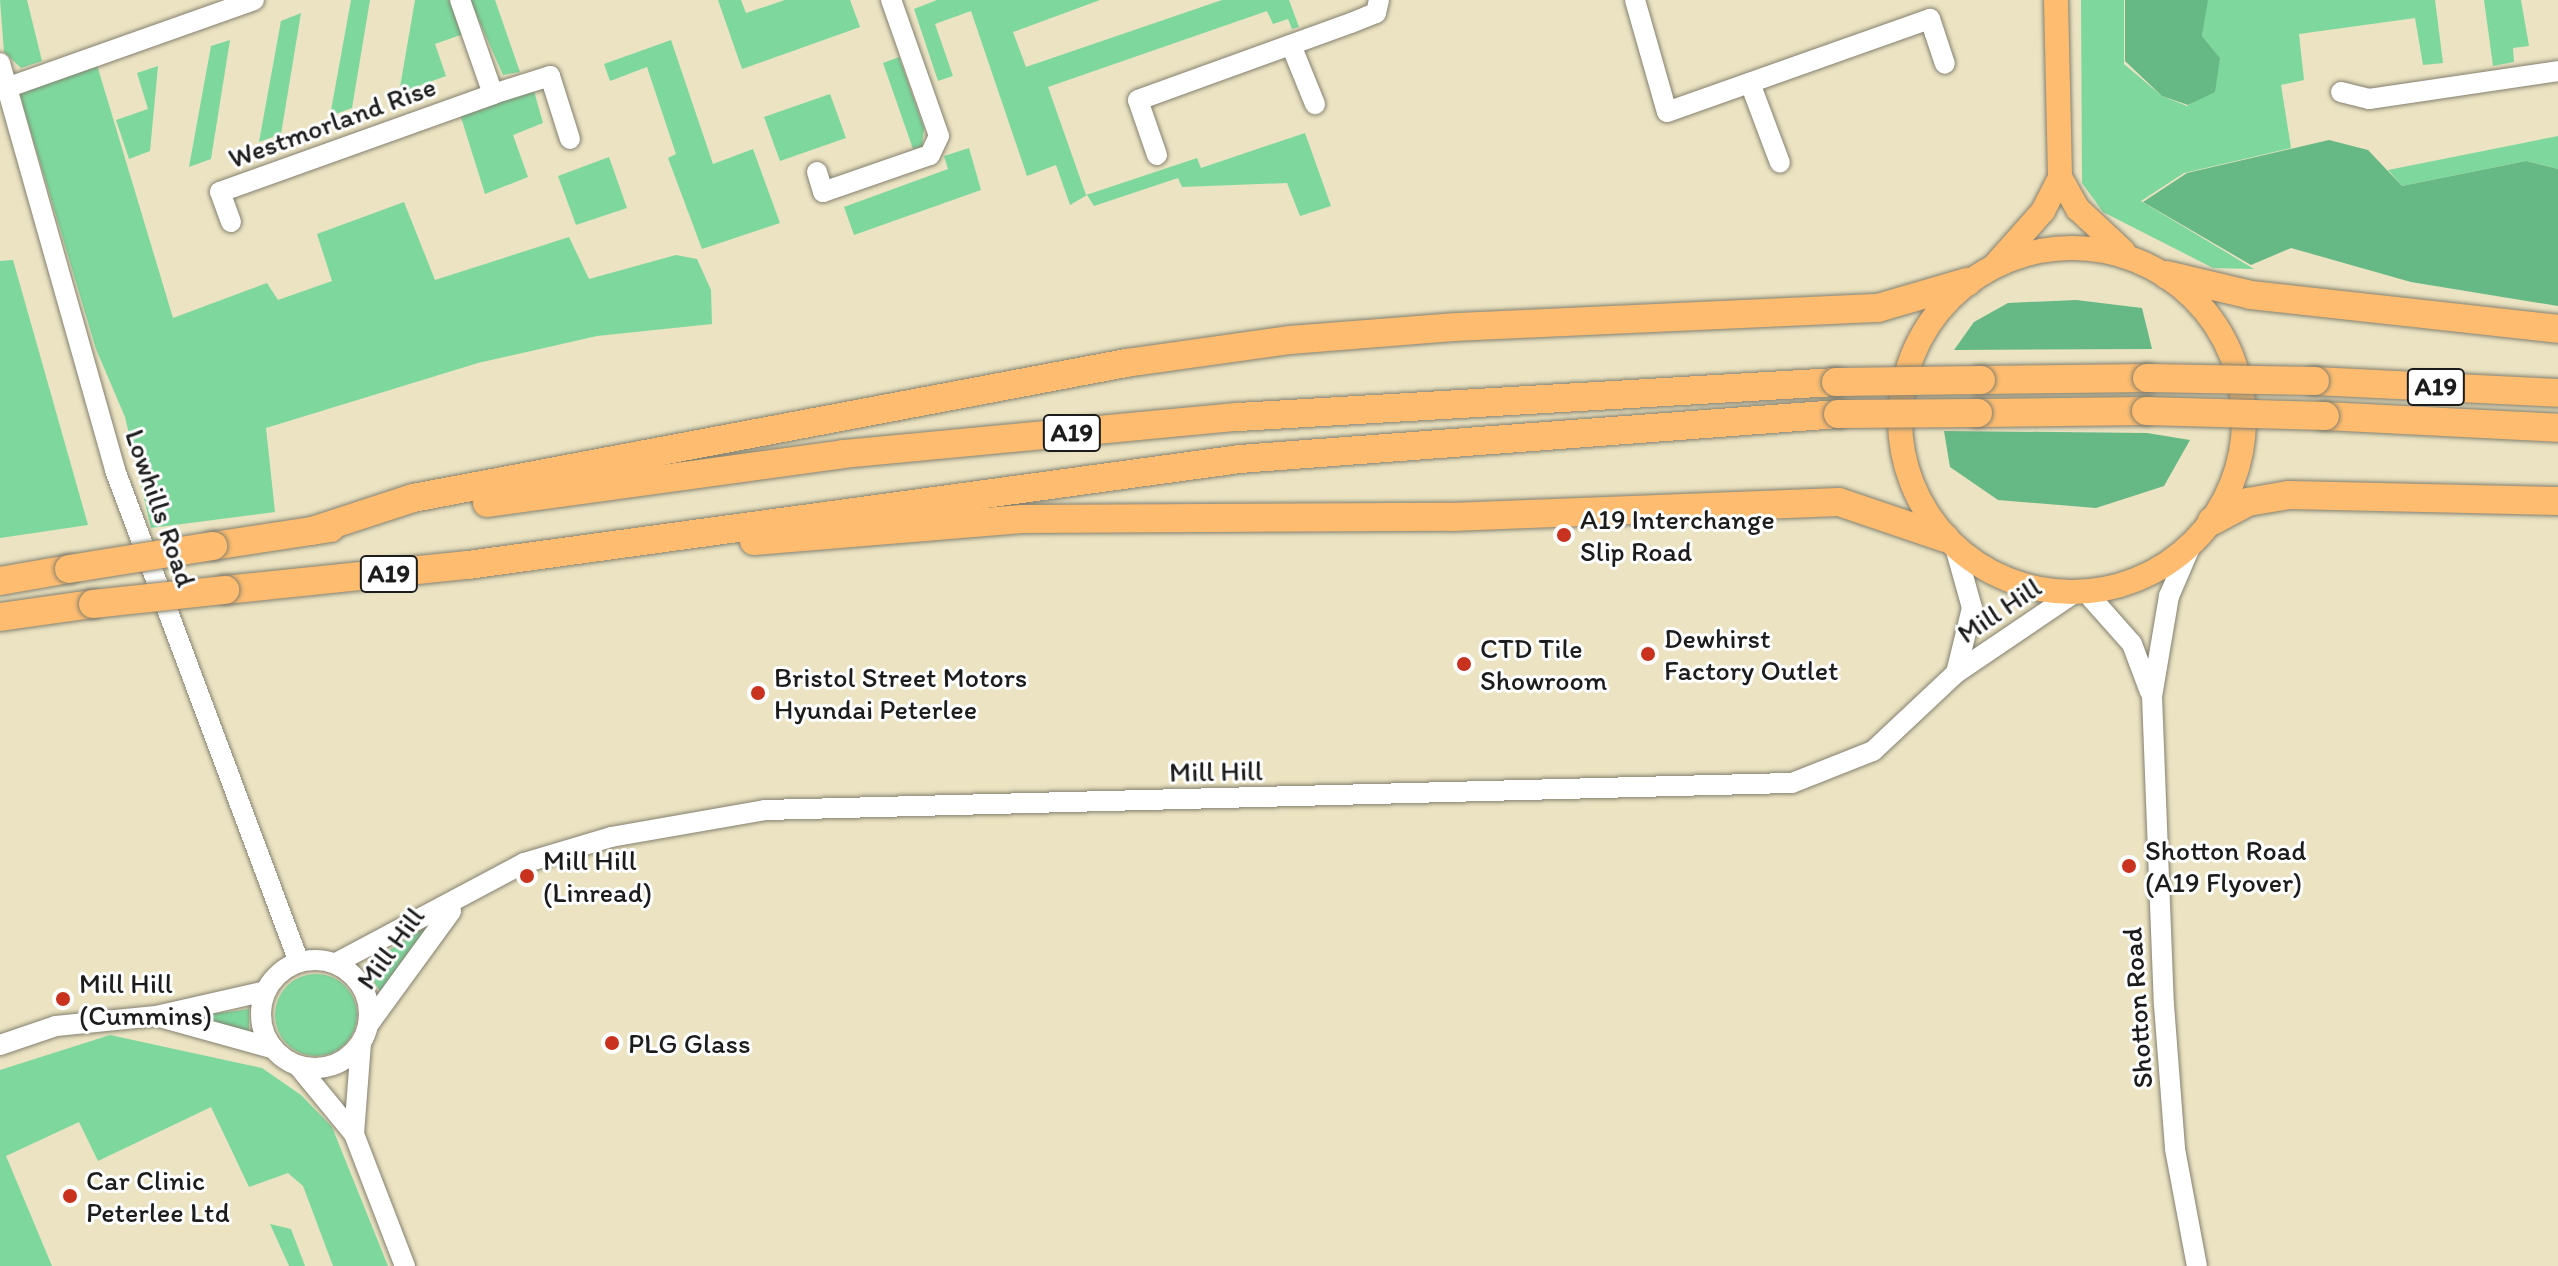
<!DOCTYPE html>
<html>
<head>
<meta charset="utf-8">
<style>
  body { margin:0 }
  #map { position:relative; width:2558px; height:1266px; overflow:hidden; background:#ebe3c2; font-family:Itim,sans-serif }
  div>[style] { position:absolute }
  .green>* { inset:0; background:#7ed89e }
  .round { border-radius:50% }
  .forest>* { inset:0; background:#66b885 }
  .roads { filter:drop-shadow(0 0 2px #84806f) drop-shadow(0 0 2px #84806f) }
  .minor>* { height:20px; margin:-10px; padding:0 10px; transform-origin:10px; border-radius:10px; background:#fff }
  .minor>.ring { margin:-10px; padding:0; box-sizing:content-box; background:none; border:20px solid #fff; border-radius:50% }
  .major>* { height:24px; margin:-12px; padding:0 12px; transform-origin:12px; border-radius:12px; background:#fdbc70 }
  .major>.ring { margin:-12px; padding:0; box-sizing:content-box; background:none; border:24px solid #fdbc70; border-radius:50% }
  .highway>* { height:28px; margin:-14px; padding:0 14px; transform-origin:14px; border-radius:14px; background:#fdbc70 }
  .bridges { filter:drop-shadow(0 0 2px #84806f) drop-shadow(0 0 2px #84806f) }
  .highway-bridge>* { height:28px; margin:-14px; padding:0 14px; transform-origin:14px; border-radius:14px; background:#fdbc70 }
  .dots>* { width:22px; height:22px; translate:-50% -50%; box-sizing:border-box; border:4px solid #fff; border-radius:50% }
  span { translate:-50% -50%; white-space:nowrap; text-align:center; line-height:1.15; -webkit-text-stroke:6px #fff; paint-order:stroke }
  .shield-label span { padding:2px 6px; background:#fff; border:2px solid; border-radius:6px; -webkit-text-stroke-width:0 }
  .shield-label { font-size:26px; color:#1c1c1c; font-weight:700 }
  .street-label { font-size:28px; color:#1c1c1c }
  .poi-label { font-size:28px; color:#1c1c1c }
  .left { translate:0 -50%; text-align:left }
</style>
</head>
<body>
<div id="map">
  <div class="green">
    <div style="clip-path:polygon(0 0,27px 0,42px 61px,21px 68px,4px 52px)"></div>
    <div style="clip-path:polygon(351px 0,370px 0,352px 108px,330px 116px)"></div>
    <div style="clip-path:polygon(415px 0,452px 0,463px 34px,435px 44px,446px 76px,399px 93px)"></div>
    <div style="clip-path:polygon(470px 0,495px 0,520px 72px,503px 75px)"></div>
    <div style="clip-path:polygon(718px 0,741px 0,746px 13px,785px 0,850px 0,860px 27px,742px 69px)"></div>
    <div style="clip-path:polygon(937px 0,1100px 0,1013px 32px,1026px 67px,1222px 0,1289px 0,1299px 27px,1292px 29px,1288px 19px,1273px 24px,1267px 11px,1048px 87px,1086px 195px,1197px 158px,1201px 168px,1305px 133px,1331px 206px,1300px 216px,1287px 183px,1182px 187px,1178px 178px,1094px 206px,1087px 195px,1070px 205px,1056px 165px,1027px 176px,971px 11px,935px 24px,953px 76px,938px 81px,914px 9px)"></div>
    <div style="clip-path:polygon(2081px 0,2124px 0,2124px 64px,2162px 96px,2187px 106px,2214px 90px,2219px 57px,2202px 36px,2207px 0,2435px 0,2443px 63px,2423px 65px,2415px 18px,2299px 34px,2304px 80px,2281px 85px,2291px 148px,2184px 173px,2141px 201px,2254px 269px,2213px 268px,2103px 212px,2082px 183px)"></div>
    <div style="clip-path:polygon(2484px 0,2521px 0,2529px 46px,2513px 48px,2514px 62px,2493px 66px)"></div>
    <div style="clip-path:polygon(301px 13px,281px 134px,259px 142px,281px 21px)"></div>
    <div style="clip-path:polygon(230px 40px,211px 159px,189px 167px,211px 46px)"></div>
    <div style="clip-path:polygon(671px 40px,713px 164px,753px 149px,780px 223px,702px 249px,668px 158px,676px 154px,647px 67px,610px 81px,604px 64px)"></div>
    <div style="clip-path:polygon(899px 57px,924px 128px,922px 147px,913px 149px,883px 63px)"></div>
    <div style="clip-path:polygon(97px 65px,173px 318px,267px 283px,278px 300px,332px 281px,317px 234px,404px 202px,435px 280px,569px 237px,589px 279px,676px 255px,697px 259px,711px 290px,712px 324px,597px 336px,478px 363px,266px 428px,275px 512px,151px 528px,125px 417px,96px 349px,19px 92px)"></div>
    <div style="clip-path:polygon(158px 66px,150px 151px,129px 159px,116px 120px,148px 109px,137px 73px)"></div>
    <div style="clip-path:polygon(534px 91px,543px 123px,513px 135px,528px 177px,485px 194px,460px 114px)"></div>
    <div style="clip-path:polygon(830px 94px,846px 138px,780px 161px,764px 117px)"></div>
    <div style="clip-path:polygon(2558px 136px,2558px 169px,2526px 161px,2402px 186px,2388px 170px)"></div>
    <div style="clip-path:polygon(969px 148px,981px 190px,854px 235px,844px 207px,948px 169px,944px 156px)"></div>
    <div style="clip-path:polygon(609px 157px,627px 208px,576px 225px,558px 176px)"></div>
    <div style="clip-path:polygon(13px 260px,88px 525px,0 538px,0 261px)"></div>
    <div style="clip-path:polygon(423px 929px,425px 933px,381px 993px,364px 966px)"></div>
    <div class="round" style="left:275px;top:974px;width:82px;height:82px"></div>
    <div style="clip-path:polygon(249px 1009px,249px 1035px,191px 1017px)"></div>
    <div style="clip-path:polygon(110px 1035px,262px 1068px,301px 1095px,332px 1127px,388px 1266px,333px 1266px,303px 1186px,288px 1173px,249px 1187px,211px 1107px,98px 1161px,79px 1122px,6px 1156px,52px 1266px,0 1266px,0 1070px)"></div>
    <div style="clip-path:polygon(270px 1224px,291px 1229px,305px 1266px,289px 1266px)"></div>
  </div>
  <div class="forest">
    <div style="clip-path:polygon(2125px 0,2208px 0,2202px 36px,2220px 58px,2215px 92px,2188px 105px,2162px 96px,2125px 61px)"></div>
    <div style="clip-path:polygon(2329px 140px,2368px 150px,2402px 186px,2526px 161px,2558px 169px,2558px 306px,2411px 282px,2291px 248px,2251px 265px,2143px 202px,2187px 173px)"></div>
    <div style="clip-path:polygon(2076px 300px,2142px 308px,2152px 349px,1954px 350px,1974px 322px,2008px 303px)"></div>
    <div style="clip-path:polygon(1944px 431px,2147px 433px,2190px 440px,2164px 486px,2096px 508px,1998px 500px,1950px 467px)"></div>
  </div>
  <div class="roads">
    <div class="minor">
      <div style="left:1635px;top:0;width:116px;rotate:74.1deg"></div>
      <div style="left:1667px;top:112px;width:279px;rotate:-19.5deg"></div>
      <div style="left:1930px;top:19px;width:47px;rotate:71.6deg"></div>
      <div style="left:1291px;top:45px;width:64px;rotate:67.9deg"></div>
      <div style="left:0;top:63px;width:423px;rotate:74.2deg"></div>
      <div style="left:115px;top:470px;width:525px;rotate:69.5deg"></div>
      <div style="left:1750px;top:83px;width:85px;rotate:69.4deg"></div>
      <div style="left:6px;top:88px;width:263px;rotate:-19.5deg"></div>
      <div style="left:2341px;top:92px;width:29px;rotate:14deg"></div>
      <div style="left:2369px;top:99px;width:191px;rotate:-8.4deg"></div>
      <div style="left:493px;top:94px;width:60px;rotate:-17.5deg"></div>
      <div style="left:550px;top:76px;width:66px;rotate:72.4deg"></div>
      <div style="left:1157px;top:155px;width:58px;rotate:-109.1deg"></div>
      <div style="left:1138px;top:100px;width:226px;rotate:-19.9deg"></div>
      <div style="left:1351px;top:23px;width:27px;rotate:-22deg"></div>
      <div style="left:1376px;top:13px;width:13px;rotate:-77deg"></div>
      <div style="left:817px;top:172px;width:21px;rotate:73deg"></div>
      <div style="left:823px;top:192px;width:113px;rotate:-19.1deg"></div>
      <div style="left:930px;top:155px;width:21px;rotate:-65deg"></div>
      <div style="left:939px;top:136px;width:144px;rotate:-109.4deg"></div>
      <div style="left:231px;top:222px;width:32px;rotate:-110deg"></div>
      <div style="left:220px;top:192px;width:290px;rotate:-19.7deg"></div>
      <div style="left:493px;top:94px;width:100px;rotate:-109.3deg"></div>
      <div style="left:2191px;top:545px;width:56px;rotate:113.3deg"></div>
      <div style="left:2169px;top:596px;width:101px;rotate:99.6deg"></div>
      <div style="left:2152px;top:696px;width:309px;rotate:87.8deg"></div>
      <div style="left:2164px;top:1005px;width:144px;rotate:85.6deg"></div>
      <div style="left:2175px;top:1149px;width:119px;rotate:79.4deg"></div>
      <div style="left:1955px;top:547px;width:63px;rotate:74.4deg"></div>
      <div style="left:1972px;top:608px;width:67px;rotate:103.8deg"></div>
      <div style="left:2086px;top:592px;width:69px;rotate:48.5deg"></div>
      <div style="left:2132px;top:644px;width:51px;rotate:69.4deg"></div>
      <div class="ring" style="left:261px;top:960px;width:88px;height:88px"></div>
      <div style="left:336px;top:963px;width:213px;rotate:-28deg"></div>
      <div style="left:524px;top:863px;width:91px;rotate:-16.6deg"></div>
      <div style="left:611px;top:837px;width:156px;rotate:-9.9deg"></div>
      <div style="left:765px;top:810px;width:1027px;rotate:-1.51deg"></div>
      <div style="left:1792px;top:783px;width:87px;rotate:-21.6deg"></div>
      <div style="left:1873px;top:751px;width:114px;rotate:-43.2deg"></div>
      <div style="left:1956px;top:673px;width:143px;rotate:-34.1deg"></div>
      <div style="left:160px;top:1017px;width:116px;rotate:15.5deg"></div>
      <div style="left:368px;top:1025px;width:141px;rotate:-53.9deg"></div>
      <div style="left:0;top:1045px;width:59px;rotate:-18.7deg"></div>
      <div style="left:56px;top:1026px;width:100px;rotate:-5.7deg"></div>
      <div style="left:156px;top:1016px;width:113px;rotate:-12.8deg"></div>
      <div style="left:299px;top:1067px;width:87px;rotate:50.6deg"></div>
      <div style="left:354px;top:1134px;width:142px;rotate:68.9deg"></div>
      <div style="left:354px;top:1134px;width:91px;rotate:-85.6deg"></div>
    </div>
    <div class="major">
      <div style="left:2056px;top:0;width:177px;rotate:88.7deg"></div>
      <div style="left:2060px;top:177px;width:37px;rotate:61deg"></div>
      <div style="left:2078px;top:209px;width:62px;rotate:43deg"></div>
      <div class="ring" style="left:1900px;top:248px;width:320px;height:320px"></div>
      <div style="left:1996px;top:264px;width:71px;rotate:-48.4deg"></div>
      <div style="left:2043px;top:211px;width:38px;rotate:-63deg"></div>
    </div>
    <div class="highway">
      <div style="left:2167px;top:275px;width:86px;rotate:13.4deg"></div>
      <div style="left:2251px;top:295px;width:309px;rotate:6.3deg"></div>
      <div style="left:1981px;top:380px;width:166px;rotate:-0.7deg"></div>
      <div style="left:2315px;top:381px;width:243px;rotate:2.8deg"></div>
      <div style="left:1978px;top:413px;width:168px;rotate:-0.7deg"></div>
      <div style="left:2325px;top:416px;width:233px;rotate:2.9deg"></div>
      <div style="left:487px;top:503px;width:359px;rotate:-7.8deg"></div>
      <div style="left:843px;top:454px;width:397px;rotate:-5.4deg"></div>
      <div style="left:1238px;top:417px;width:599px;rotate:-3.35deg"></div>
      <div style="left:2212px;top:521px;width:41px;rotate:-27.8deg"></div>
      <div style="left:2248px;top:502px;width:42px;rotate:-9.7deg"></div>
      <div style="left:2289px;top:495px;width:269px;rotate:1.3deg"></div>
      <div style="left:312px;top:531px;width:106px;rotate:-18.1deg"></div>
      <div style="left:413px;top:498px;width:726px;rotate:-10.72deg"></div>
      <div style="left:1126px;top:363px;width:166px;rotate:-8deg"></div>
      <div style="left:1290px;top:340px;width:167px;rotate:-4.5deg"></div>
      <div style="left:1456px;top:327px;width:422px;rotate:-2.6deg"></div>
      <div style="left:1878px;top:308px;width:93px;rotate:-16.3deg"></div>
      <div style="left:754px;top:541px;width:269px;rotate:-4.7deg"></div>
      <div style="left:1022px;top:519px;width:429px;rotate:-0.3deg"></div>
      <div style="left:1451px;top:517px;width:388px;rotate:-2.2deg"></div>
      <div style="left:1839px;top:502px;width:112px;rotate:18.8deg"></div>
      <div style="left:213px;top:546px;width:119px;rotate:-8.7deg"></div>
      <div style="left:0;top:581px;width:70px;rotate:-9.9deg"></div>
      <div style="left:225px;top:590px;width:244px;rotate:-5.9deg"></div>
      <div style="left:468px;top:565px;width:779px;rotate:-7.82deg"></div>
      <div style="left:1240px;top:459px;width:600px;rotate:-4.3deg"></div>
      <div style="left:0;top:617px;width:94px;rotate:-8deg"></div>
    </div>
  </div>
  <div class="bridges">
    <div class="highway-bridge">
      <div style="left:2147px;top:378px;width:168px;rotate:1deg"></div>
      <div style="left:1836px;top:382px;width:145px;rotate:-0.8deg"></div>
      <div style="left:2146px;top:411px;width:179px;rotate:1.6deg"></div>
      <div style="left:1838px;top:414px;width:140px;rotate:-0.4deg"></div>
      <div style="left:69px;top:569px;width:146px;rotate:-9.1deg"></div>
      <div style="left:93px;top:604px;width:133px;rotate:-6.1deg"></div>
    </div>
  </div>
  <div class="dots">
    <div style="left:1564px;top:535px;background:#c8321e"></div>
    <div style="left:1648px;top:654px;background:#c8321e"></div>
    <div style="left:1464px;top:664px;background:#c8321e"></div>
    <div style="left:758px;top:693px;background:#c8321e"></div>
    <div style="left:2129px;top:866px;background:#c8321e"></div>
    <div style="left:527px;top:876px;background:#c8321e"></div>
    <div style="left:63px;top:999px;background:#c8321e"></div>
    <div style="left:612px;top:1043px;background:#c8321e"></div>
    <div style="left:70px;top:1196px;background:#c8321e"></div>
  </div>
  <div class="shield-label">
    <span style="left:2436px;top:387px">A19</span>
    <span style="left:1072px;top:433px">A19</span>
    <span style="left:389px;top:574px">A19</span>
  </div>
  <div class="street-label">
    <span style="left:332px;top:122px;rotate:-20deg">Westmorland Rise</span>
    <span style="left:161px;top:508px;rotate:71deg">Lowhills Road</span>
    <span style="left:1999px;top:610px;rotate:-34deg">Mill Hill</span>
    <span style="left:1216px;top:771px;rotate:-1deg">Mill Hill</span>
    <span style="left:390px;top:948px;rotate:-54deg">Mill Hill</span>
    <span style="left:2137px;top:1008px;rotate:-94deg">Shotton Road</span>
  </div>
  <div class="poi-label">
    <span class="left" style="left:1580px;top:535px">A19 Interchange<br>Slip Road</span>
    <span class="left" style="left:1664px;top:654px">Dewhirst<br>Factory Outlet</span>
    <span class="left" style="left:1480px;top:664px">CTD Tile<br>Showroom</span>
    <span class="left" style="left:774px;top:693px">Bristol Street Motors<br>Hyundai Peterlee</span>
    <span class="left" style="left:2145px;top:866px">Shotton Road<br>(A19 Flyover)</span>
    <span class="left" style="left:543px;top:876px">Mill Hill<br>(Linread)</span>
    <span class="left" style="left:79px;top:999px">Mill Hill<br>(Cummins)</span>
    <span class="left" style="left:628px;top:1043px">PLG Glass</span>
    <span class="left" style="left:86px;top:1196px">Car Clinic<br>Peterlee Ltd</span>
  </div>
</div>
</body>
</html>
